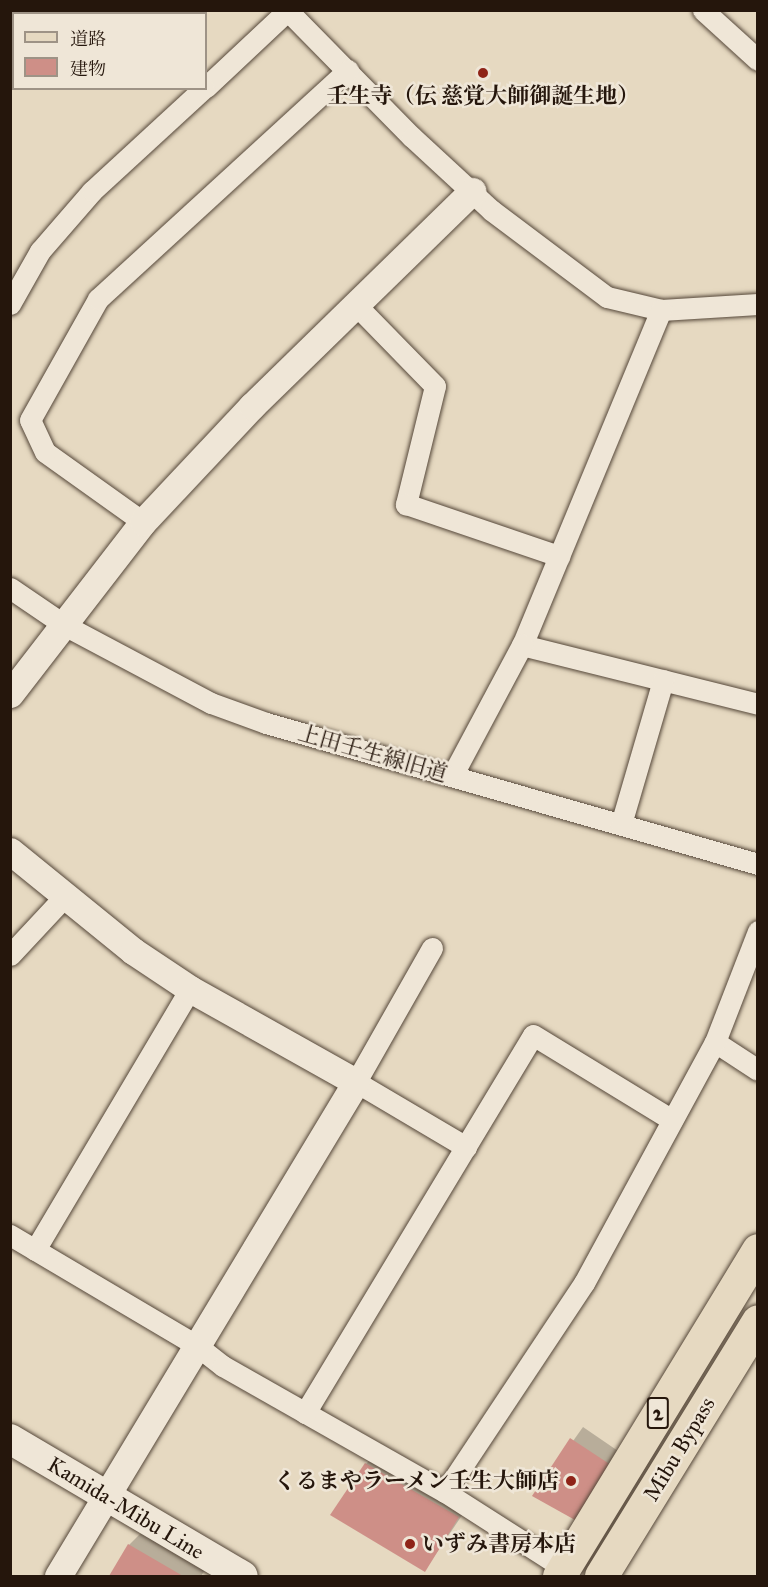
<!DOCTYPE html>
<html>
<head>
<meta charset="utf-8">
<style>
  body { margin:0 }
  #map { position:relative; width:768px; height:1587px; overflow:hidden; background:#e6d9c1; font-family:"IM FELL Great Primer","Noto Serif JP",serif }
  div>[style] { position:absolute }
  .shadow>* { inset:0; background:#0003 }
  .building>* { inset:0; background:#ce8f87 }
  .roads { filter:drop-shadow(0 0 2px #554739) drop-shadow(0 0 2px #554739) }
  .minor>* { height:21px; margin:-10.5px; padding:0 10.5px; transform-origin:10.5px; border-radius:10.5px; background:#efe6d7 }
  .tertiary>* { height:27px; margin:-13.5px; padding:0 13.5px; transform-origin:13.5px; border-radius:13.5px; background:#efe6d7 }
  .secondary>* { height:30px; margin:-15px; padding:0 15px; transform-origin:15px; border-radius:15px; background:#efe6d7 }
  .primary>* { height:33px; margin:-16.5px; padding:0 16.5px; transform-origin:16.5px; border-radius:16.5px; background:#e6d9c1 }
  .trunk>* { height:33px; margin:-16.5px; padding:0 16.5px; transform-origin:16.5px; border-radius:16.5px; background:#e6d9c1 }
  .dots>* { width:16px; height:16px; translate:-50% -50%; box-sizing:border-box; border:3px solid #efe6d7; border-radius:50% }
  span { translate:-50% -50%; white-space:nowrap; text-align:center; line-height:1.15; -webkit-text-stroke:5px #efe6d7; paint-order:stroke }
  .shield-label span { padding:2px 4px; background:#efe6d7; border:2px solid; border-radius:4px; -webkit-text-stroke-width:0 }
  .shield-label { font-size:21px; color:#25160c; font-weight:700 }
  .poi-label { font-size:22px; color:#25160c; font-weight:700 }
  .right { translate:-100% -50%; text-align:right }
  .left { translate:0 -50%; text-align:left }
  .street-label { font-size:22px; color:#25160c }
  .frame { position:absolute; inset:0; border:12px solid #25160c; pointer-events:none }
  .legend { position:absolute; left:12px; top:12px; width:195px; height:78px; box-sizing:border-box; background:#efe6d7; border:2px solid #9e9386; margin:0; padding:8px 10px; list-style:none; font-size:18px; color:#25160c }
  .legend li { display:flex; align-items:center; gap:12px; height:30px }
  .legend b { width:30px; border:2px solid #9e9386 }
</style>
</head>
<body>
<div id="map">
  <div class="shadow">
    <div style="clip-path:polygon(583px 1427px,621px 1453px,586px 1506px,534px 1496px)"></div>
    <div style="clip-path:polygon(377px 1453px,469px 1505px,425px 1570px,366px 1464px)"></div>
    <div style="clip-path:polygon(144px 1530px,207px 1567px,201px 1576px,110px 1576px,129px 1545px)"></div>
  </div>
  <div class="building">
    <div style="clip-path:polygon(570px 1438px,611px 1465px,575px 1520px,532px 1496px)"></div>
    <div style="clip-path:polygon(365px 1463px,459px 1517px,425px 1572px,330px 1515px)"></div>
    <div style="clip-path:polygon(128px 1544px,183px 1576px,109px 1576px)"></div>
  </div>
  <div class="roads">
    <div class="minor">
      <div style="left:703px;top:10px;width:74px;rotate:42.3deg"></div>
      <div style="left:288px;top:11px;width:177px;rotate:45.5deg"></div>
      <div style="left:412px;top:137px;width:108px;rotate:42.7deg"></div>
      <div style="left:491px;top:210px;width:145px;rotate:36.9deg"></div>
      <div style="left:607px;top:297px;width:56px;rotate:13.5deg"></div>
      <div style="left:661px;top:310px;width:97px;rotate:-3.5deg"></div>
      <div style="left:206px;top:87px;width:112px;rotate:-43.2deg"></div>
      <div style="left:10px;top:304px;width:61px;rotate:-60.5deg"></div>
      <div style="left:40px;top:251px;width:79px;rotate:-49.1deg"></div>
      <div style="left:92px;top:191px;width:152px;rotate:-42.6deg"></div>
      <div style="left:356px;top:305px;width:113px;rotate:45.7deg"></div>
      <div style="left:435px;top:386px;width:122px;rotate:103.8deg"></div>
      <div style="left:406px;top:504px;width:162px;rotate:18.8deg"></div>
      <div style="left:661px;top:310px;width:363px;rotate:112.5deg"></div>
      <div style="left:522px;top:645px;width:243px;rotate:14deg"></div>
      <div style="left:143px;top:522px;width:120px;rotate:-144.5deg"></div>
      <div style="left:45px;top:452px;width:35px;rotate:-115deg"></div>
      <div style="left:30px;top:420px;width:139px;rotate:-60.7deg"></div>
      <div style="left:98px;top:299px;width:339px;rotate:-42.5deg"></div>
      <div style="left:10px;top:588px;width:68px;rotate:34.2deg"></div>
      <div style="left:66px;top:626px;width:164px;rotate:28deg"></div>
      <div style="left:211px;top:703px;width:59px;rotate:20deg"></div>
      <div style="left:266px;top:723px;width:512px;rotate:15.99deg"></div>
      <div style="left:452px;top:776px;width:149px;rotate:-61.9deg"></div>
      <div style="left:621px;top:824px;width:150px;rotate:-73.7deg"></div>
      <div style="left:432px;top:948px;width:154px;rotate:119.6deg"></div>
      <div style="left:356px;top:1082px;width:128px;rotate:30.6deg"></div>
      <div style="left:10px;top:955px;width:79px;rotate:-47deg"></div>
      <div style="left:715px;top:1042px;width:51px;rotate:33.1deg"></div>
      <div style="left:10px;top:1235px;width:216px;rotate:30.6deg"></div>
      <div style="left:196px;top:1345px;width:34px;rotate:38deg"></div>
      <div style="left:223px;top:1366px;width:255px;rotate:29.6deg"></div>
      <div style="left:445px;top:1492px;width:251px;rotate:-56.4deg"></div>
      <div style="left:584px;top:1283px;width:274px;rotate:-61.5deg"></div>
      <div style="left:715px;top:1042px;width:119px;rotate:-68.8deg"></div>
      <div style="left:35px;top:1250px;width:304px;rotate:-59.3deg"></div>
      <div style="left:305px;top:1413px;width:441px;rotate:-58.9deg"></div>
      <div style="left:533px;top:1035px;width:163px;rotate:31.4deg"></div>
      <div style="left:445px;top:1492px;width:141px;rotate:32.6deg"></div>
    </div>
    <div class="tertiary">
      <div style="left:10px;top:694px;width:217px;rotate:-52.3deg"></div>
      <div style="left:143px;top:522px;width:159px;rotate:-46.8deg"></div>
      <div style="left:252px;top:406px;width:308px;rotate:-44.3deg"></div>
      <div style="left:10px;top:851px;width:159px;rotate:39.1deg"></div>
      <div style="left:133px;top:951px;width:69px;rotate:33.7deg"></div>
      <div style="left:190px;top:989px;width:190px;rotate:29.3deg"></div>
      <div style="left:356px;top:1082px;width:577px;rotate:121.1deg"></div>
    </div>
    <div class="secondary">
      <div style="left:10px;top:1439px;width:270px;rotate:30.5deg"></div>
    </div>
    <div class="primary">
      <div style="left:559px;top:1576px;width:382px;rotate:-58.6deg"></div>
      <div style="left:601px;top:1576px;width:299px;rotate:-58.4deg"></div>
    </div>
    <div class="trunk">
      <div style="left:26px;top:14px;width:6px;rotate:-45deg"></div>
    </div>
  </div>
  <div class="dots">
    <div style="left:483px;top:73px;background:#8f2418"></div>
    <div style="left:571px;top:1481px;background:#8f2418"></div>
    <div style="left:410px;top:1544px;background:#8f2418"></div>
  </div>
  <div class="shield-label">
    <span style="left:658px;top:1413px">2</span>
  </div>
  <div class="poi-label">
    <span style="left:483px;top:96px">壬生寺（伝 慈覚大師御誕生地）</span>
    <span class="right" style="left:559px;top:1481px">くるまやラーメン壬生大師店</span>
    <span class="left" style="left:422px;top:1544px">いずみ書房本店</span>
  </div>
  <div class="street-label">
    <span style="left:373px;top:753px;rotate:16deg">上田壬生線旧道</span>
    <span style="left:679px;top:1449px;rotate:-59deg">Mibu Bypass</span>
    <span style="left:126px;top:1508px;rotate:31deg">Kamida-Mibu Line</span>
  </div>
  <div class="frame"></div>
  <ul class="legend">
  <li><b style="height:8px;background:#e6d9c1"></b>道路</li>
  <li><b style="height:16px;background:#ce8f87"></b>建物</li>
  </ul>
</div>
</body>
</html>
